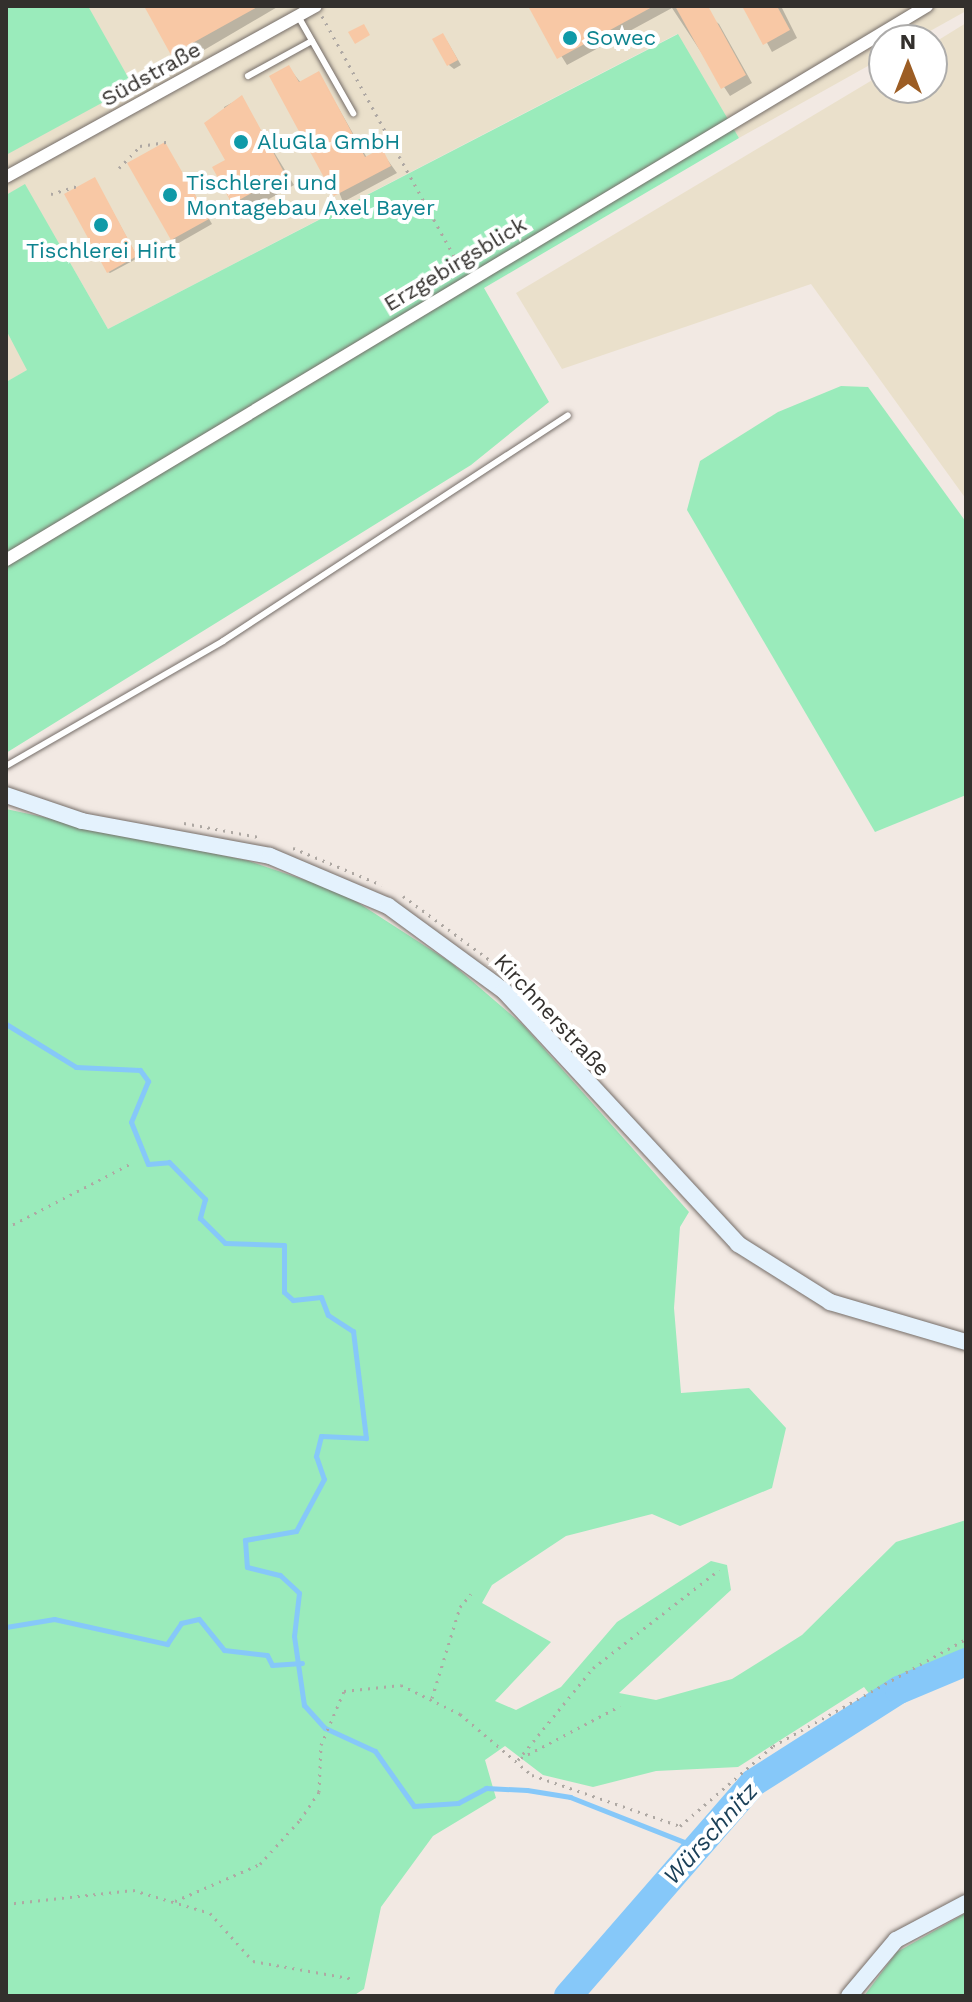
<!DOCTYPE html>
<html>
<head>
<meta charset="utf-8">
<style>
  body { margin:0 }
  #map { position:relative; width:972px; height:2002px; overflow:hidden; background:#f2e9e3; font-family:"Work Sans",sans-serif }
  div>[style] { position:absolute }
  .industrial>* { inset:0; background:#eae0cb }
  .green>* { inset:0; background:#9aebbb }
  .shadow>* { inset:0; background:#0003 }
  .stream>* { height:5px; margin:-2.5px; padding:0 2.5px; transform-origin:2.5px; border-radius:2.5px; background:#86c8f9 }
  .river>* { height:28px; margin:-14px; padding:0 14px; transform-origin:14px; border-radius:14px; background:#86c8f9 }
  .building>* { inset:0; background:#f8c8a5 }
  .path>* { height:3px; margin-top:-1.5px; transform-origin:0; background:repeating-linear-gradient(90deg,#aea8a3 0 2px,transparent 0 8px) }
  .roads { filter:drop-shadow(0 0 2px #756d68) drop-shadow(0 0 2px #756d68) }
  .lane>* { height:6px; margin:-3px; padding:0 3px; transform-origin:3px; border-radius:3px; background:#fff }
  .street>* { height:12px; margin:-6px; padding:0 6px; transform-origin:6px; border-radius:6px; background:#fff }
  .secondary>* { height:16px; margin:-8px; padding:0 8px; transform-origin:8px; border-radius:8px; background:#e4f2fd }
  .dots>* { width:22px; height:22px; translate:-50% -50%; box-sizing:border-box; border:4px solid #fff; border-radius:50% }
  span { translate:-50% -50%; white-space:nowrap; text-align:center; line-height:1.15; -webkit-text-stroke:8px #fff; paint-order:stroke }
  .culture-label { font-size:22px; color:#0d838f }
  .left { translate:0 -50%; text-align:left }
  .street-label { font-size:22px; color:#33302d }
  .water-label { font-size:24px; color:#1b4058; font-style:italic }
  .frame { position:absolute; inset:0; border:8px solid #33302d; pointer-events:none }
  .north { position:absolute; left:868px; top:24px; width:80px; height:80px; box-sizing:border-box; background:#fff; border:2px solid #adacab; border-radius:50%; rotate:0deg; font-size:22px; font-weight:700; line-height:32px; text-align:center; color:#33302d }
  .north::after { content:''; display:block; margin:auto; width:28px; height:36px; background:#9c5d24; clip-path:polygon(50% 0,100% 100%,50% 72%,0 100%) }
</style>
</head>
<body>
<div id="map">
  <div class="industrial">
    <div style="clip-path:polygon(6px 6px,966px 6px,966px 11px,914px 40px,884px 40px,884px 57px,739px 138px,677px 34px,108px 329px,25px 185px,6px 195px)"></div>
    <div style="clip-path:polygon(966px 23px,966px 499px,811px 284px,562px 369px,516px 293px,884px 73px,884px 88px,932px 88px,932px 44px)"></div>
    <div style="clip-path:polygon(6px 330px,28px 370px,6px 382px)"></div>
  </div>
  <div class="green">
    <div style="clip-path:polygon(6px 6px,88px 6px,133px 86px,6px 155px)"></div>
    <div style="clip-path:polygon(678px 34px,739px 138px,484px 288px,549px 402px,471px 465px,6px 753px,6px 382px,27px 370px,6px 330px,6px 195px,25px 184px,108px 329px)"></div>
    <div style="clip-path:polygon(841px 386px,868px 387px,966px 522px,966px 795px,875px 832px,687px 510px,700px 461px,778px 412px)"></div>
    <div style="clip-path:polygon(6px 809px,249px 861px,343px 893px,450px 962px,523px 1025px,689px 1212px,680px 1227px,674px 1308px,681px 1393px,749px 1388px,786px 1428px,772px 1488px,680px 1526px,652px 1514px,566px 1536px,492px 1585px,482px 1603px,551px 1642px,495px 1701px,516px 1710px,561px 1687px,617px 1622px,711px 1561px,727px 1565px,731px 1590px,619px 1693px,656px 1700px,732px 1679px,802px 1635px,896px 1542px,966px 1520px,966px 1655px,874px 1700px,864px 1687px,738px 1767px,656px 1771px,593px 1787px,543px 1775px,505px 1746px,485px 1760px,496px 1798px,433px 1836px,381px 1907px,364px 1989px,353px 1996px,6px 1996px)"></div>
    <div style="clip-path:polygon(966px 1913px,966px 1996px,864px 1996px,897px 1952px)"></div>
  </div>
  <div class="shadow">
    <div style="clip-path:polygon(146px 6px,279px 6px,182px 63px)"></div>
    <div style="clip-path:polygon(530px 6px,696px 6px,719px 24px,752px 83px,730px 96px,672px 8px,567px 65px)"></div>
    <div style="clip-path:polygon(747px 6px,781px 6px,797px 38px,772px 52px)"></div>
    <div style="clip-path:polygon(447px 41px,461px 65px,454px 69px,449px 65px)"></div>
    <div style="clip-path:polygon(289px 68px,301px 83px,319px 74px,367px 158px,381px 151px,397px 173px,343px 202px)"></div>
    <div style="clip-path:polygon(241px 98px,294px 185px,244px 213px,233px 203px,224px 107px)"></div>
    <div style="clip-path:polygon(165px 144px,212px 224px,177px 244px,172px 239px)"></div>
    <div style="clip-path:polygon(96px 181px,138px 258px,110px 273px,108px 272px)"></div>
  </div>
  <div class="stream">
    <div style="left:6px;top:1024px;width:82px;rotate:31.6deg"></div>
    <div style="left:76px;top:1067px;width:64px;rotate:2.7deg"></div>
    <div style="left:140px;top:1070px;width:14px;rotate:54deg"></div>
    <div style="left:148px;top:1081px;width:44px;rotate:112.5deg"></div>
    <div style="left:131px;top:1122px;width:45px;rotate:68deg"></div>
    <div style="left:148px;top:1164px;width:21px;rotate:-5deg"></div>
    <div style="left:169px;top:1162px;width:52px;rotate:45.8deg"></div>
    <div style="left:205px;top:1199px;width:20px;rotate:105deg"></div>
    <div style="left:200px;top:1218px;width:35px;rotate:45deg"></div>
    <div style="left:225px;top:1243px;width:59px;rotate:1.9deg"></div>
    <div style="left:284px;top:1245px;width:47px;rotate:90deg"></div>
    <div style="left:284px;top:1292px;width:12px;rotate:42deg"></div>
    <div style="left:293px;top:1300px;width:28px;rotate:-6deg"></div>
    <div style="left:321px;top:1297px;width:19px;rotate:69deg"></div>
    <div style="left:328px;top:1315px;width:30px;rotate:33deg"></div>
    <div style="left:353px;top:1331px;width:108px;rotate:83.1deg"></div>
    <div style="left:366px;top:1438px;width:45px;rotate:-177.5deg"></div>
    <div style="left:321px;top:1436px;width:21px;rotate:104deg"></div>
    <div style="left:316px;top:1456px;width:24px;rotate:71deg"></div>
    <div style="left:324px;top:1479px;width:59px;rotate:118.3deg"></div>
    <div style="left:296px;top:1531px;width:52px;rotate:170deg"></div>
    <div style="left:245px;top:1540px;width:27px;rotate:86deg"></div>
    <div style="left:247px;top:1567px;width:34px;rotate:14deg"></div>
    <div style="left:280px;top:1575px;width:26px;rotate:43deg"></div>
    <div style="left:299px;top:1593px;width:43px;rotate:96.6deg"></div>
    <div style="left:294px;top:1636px;width:70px;rotate:81.8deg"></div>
    <div style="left:304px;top:1705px;width:31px;rotate:48deg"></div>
    <div style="left:325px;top:1728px;width:55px;rotate:24.7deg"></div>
    <div style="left:375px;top:1751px;width:67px;rotate:54.7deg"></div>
    <div style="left:414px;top:1806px;width:44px;rotate:-3.9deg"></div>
    <div style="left:458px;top:1803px;width:32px;rotate:-28deg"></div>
    <div style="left:486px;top:1788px;width:41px;rotate:2.8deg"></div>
    <div style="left:527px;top:1790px;width:44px;rotate:9.2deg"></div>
    <div style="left:570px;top:1797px;width:136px;rotate:21.5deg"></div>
    <div style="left:6px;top:1627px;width:49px;rotate:-9.5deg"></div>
    <div style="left:54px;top:1619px;width:116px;rotate:12.5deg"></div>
    <div style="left:167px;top:1644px;width:25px;rotate:-56deg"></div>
    <div style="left:181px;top:1623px;width:18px;rotate:-13deg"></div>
    <div style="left:199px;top:1619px;width:40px;rotate:51deg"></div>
    <div style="left:224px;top:1650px;width:43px;rotate:6.6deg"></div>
    <div style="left:267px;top:1655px;width:11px;rotate:63deg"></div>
    <div style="left:272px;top:1665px;width:30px;rotate:-4deg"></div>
  </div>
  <div class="river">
    <div style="left:568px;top:1996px;width:282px;rotate:-49deg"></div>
    <div style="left:753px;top:1783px;width:173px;rotate:-32.5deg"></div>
    <div style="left:899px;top:1690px;width:73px;rotate:-22.7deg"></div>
  </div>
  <div class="building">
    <div style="clip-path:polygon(144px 6px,259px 6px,171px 55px)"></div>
    <div style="clip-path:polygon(528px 6px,654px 6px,557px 59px)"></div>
    <div style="clip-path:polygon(675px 6px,708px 6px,746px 75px,721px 89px)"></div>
    <div style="clip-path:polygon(742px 6px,777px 6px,790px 30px,763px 45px)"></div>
    <div style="clip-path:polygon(364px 24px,370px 35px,355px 44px,348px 32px)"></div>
    <div style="clip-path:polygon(443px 33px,458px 60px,447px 66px,432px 39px)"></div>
    <div style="clip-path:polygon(289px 65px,299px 82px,319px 71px,365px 157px,382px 148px,391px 166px,334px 196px,269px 76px)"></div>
    <div style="clip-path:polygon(242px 95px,285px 174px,232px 204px,212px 167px,225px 160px,204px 123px)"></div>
    <div style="clip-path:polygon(165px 142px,209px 219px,171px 240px,127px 163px)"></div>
    <div style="clip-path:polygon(95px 177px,137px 256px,107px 273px,64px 194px)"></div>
  </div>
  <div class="path">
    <div style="left:322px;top:16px;width:289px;rotate:61.2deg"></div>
    <div style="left:119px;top:168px;width:30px;rotate:-46deg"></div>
    <div style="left:140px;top:146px;width:31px;rotate:-9deg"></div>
    <div style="left:51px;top:194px;width:30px;rotate:-17deg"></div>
    <div style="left:184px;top:823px;width:76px;rotate:10.6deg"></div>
    <div style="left:293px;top:848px;width:96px;rotate:22.6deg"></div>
    <div style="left:403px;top:896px;width:128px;rotate:36.4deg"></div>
    <div style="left:6px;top:1228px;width:140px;rotate:-27.3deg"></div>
    <div style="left:432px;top:1698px;width:95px;rotate:-72.9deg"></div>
    <div style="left:460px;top:1607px;width:17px;rotate:-50deg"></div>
    <div style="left:521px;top:1758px;width:112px;rotate:-27.7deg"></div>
    <div style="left:518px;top:1760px;width:119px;rotate:-50.8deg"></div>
    <div style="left:593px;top:1668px;width:160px;rotate:-37.9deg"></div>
    <div style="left:175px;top:1901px;width:93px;rotate:-23.5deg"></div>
    <div style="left:260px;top:1864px;width:59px;rotate:-47.7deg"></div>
    <div style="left:300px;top:1820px;width:34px;rotate:-56deg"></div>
    <div style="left:319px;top:1792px;width:47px;rotate:-87.6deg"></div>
    <div style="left:321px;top:1745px;width:59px;rotate:-66.9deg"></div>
    <div style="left:344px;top:1691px;width:57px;rotate:-6deg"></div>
    <div style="left:401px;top:1685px;width:66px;rotate:26.2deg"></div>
    <div style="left:460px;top:1714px;width:94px;rotate:40.3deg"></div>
    <div style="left:532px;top:1775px;width:157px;rotate:19deg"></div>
    <div style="left:680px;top:1826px;width:123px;rotate:-40.7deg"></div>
    <div style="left:773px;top:1746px;width:221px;rotate:-29deg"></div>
    <div style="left:6px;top:1904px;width:128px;rotate:-6.3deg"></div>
    <div style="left:133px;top:1890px;width:80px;rotate:16.6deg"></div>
    <div style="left:210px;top:1913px;width:64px;rotate:48.1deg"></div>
    <div style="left:253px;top:1961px;width:103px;rotate:10.1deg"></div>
  </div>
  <div class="roads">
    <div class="lane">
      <div style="left:298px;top:16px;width:112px;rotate:60.4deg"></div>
      <div style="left:248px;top:76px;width:73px;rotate:-28.7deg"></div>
      <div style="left:6px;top:766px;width:250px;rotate:-29.9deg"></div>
      <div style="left:223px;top:641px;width:412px;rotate:-33.2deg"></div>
    </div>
    <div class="street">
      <div style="left:6px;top:177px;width:354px;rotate:-28.9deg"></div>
      <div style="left:6px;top:560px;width:1075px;rotate:-31.03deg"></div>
    </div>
    <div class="secondary">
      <div style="left:6px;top:795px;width:80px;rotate:18.9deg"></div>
      <div style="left:82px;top:821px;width:191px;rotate:10.5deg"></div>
      <div style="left:270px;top:856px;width:128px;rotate:23deg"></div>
      <div style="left:388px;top:906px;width:144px;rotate:36.2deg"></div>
      <div style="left:504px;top:991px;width:345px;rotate:47.2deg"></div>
      <div style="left:738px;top:1244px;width:109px;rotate:32.2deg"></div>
      <div style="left:830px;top:1302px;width:142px;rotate:16.4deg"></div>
      <div style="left:849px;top:1996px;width:73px;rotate:-50deg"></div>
      <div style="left:896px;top:1940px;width:79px;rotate:-27.9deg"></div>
    </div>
  </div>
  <div class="dots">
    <div style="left:570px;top:38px;background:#0f9aa8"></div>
    <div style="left:241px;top:142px;background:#0f9aa8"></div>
    <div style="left:170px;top:195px;background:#0f9aa8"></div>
    <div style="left:101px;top:225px;background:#0f9aa8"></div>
  </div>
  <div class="culture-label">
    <span class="left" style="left:586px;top:38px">Sowec</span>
    <span class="left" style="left:257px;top:142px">AluGla GmbH</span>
    <span class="left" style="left:186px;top:195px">Tischlerei und<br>Montagebau Axel Bayer</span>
    <span style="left:101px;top:251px">Tischlerei Hirt</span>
  </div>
  <div class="street-label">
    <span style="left:151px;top:74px;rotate:-29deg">Südstraße</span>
    <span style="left:455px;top:264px;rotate:-31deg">Erzgebirgsblick</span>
    <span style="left:552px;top:1015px;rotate:47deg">Kirchnerstraße</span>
  </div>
  <div class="water-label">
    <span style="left:711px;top:1834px;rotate:-48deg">Würschnitz</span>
  </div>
  <div class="frame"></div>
  <div class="north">N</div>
</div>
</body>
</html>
